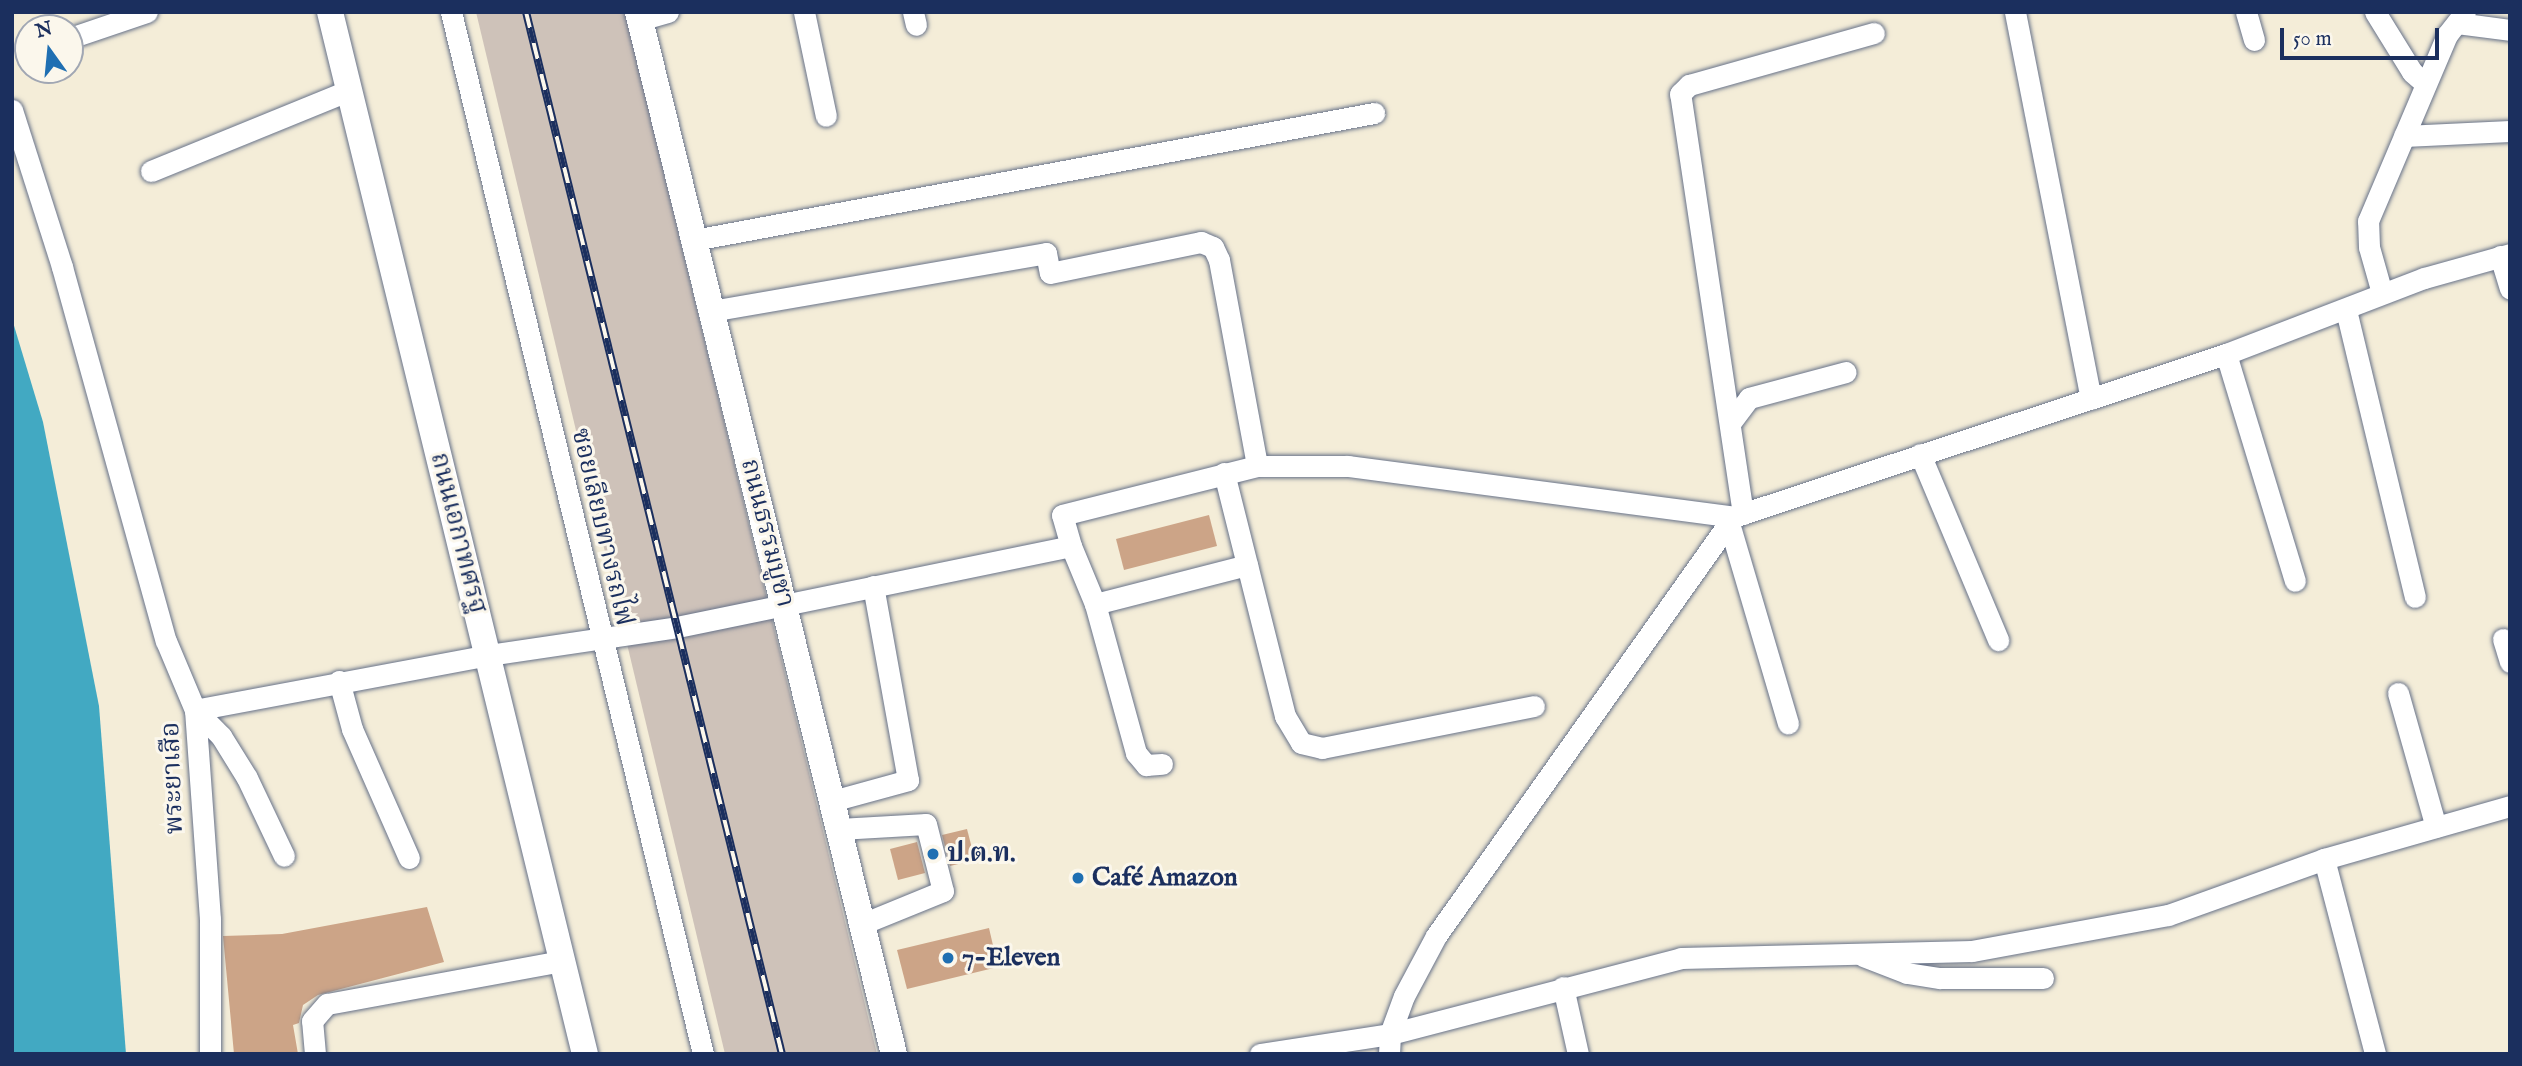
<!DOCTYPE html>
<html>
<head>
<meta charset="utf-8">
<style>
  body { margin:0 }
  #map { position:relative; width:2522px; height:1066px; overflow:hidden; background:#f4edd8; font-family:"IM FELL English","Noto Serif Thai",serif }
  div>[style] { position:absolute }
  .industrial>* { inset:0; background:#cec2b9 }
  .water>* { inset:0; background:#42a9c2 }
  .building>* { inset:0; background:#cca487 }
  .roads { filter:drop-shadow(0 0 2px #677289) drop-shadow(0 0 2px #677289) }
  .minor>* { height:21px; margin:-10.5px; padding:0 10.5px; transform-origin:10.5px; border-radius:10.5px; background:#fff }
  .major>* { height:26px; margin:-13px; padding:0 13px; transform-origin:13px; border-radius:13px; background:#fff }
  .rail>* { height:8px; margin-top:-4px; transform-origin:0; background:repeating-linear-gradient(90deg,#fbf7ec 0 16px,#1b2f5e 0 32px); box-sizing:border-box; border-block:2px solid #1b2f5e }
  .dots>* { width:19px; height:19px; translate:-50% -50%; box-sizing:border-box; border:4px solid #fbf7ec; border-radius:50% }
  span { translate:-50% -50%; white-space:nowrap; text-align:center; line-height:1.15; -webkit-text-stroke:6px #fbf7ec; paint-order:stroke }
  .street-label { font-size:26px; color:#1b2f5e }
  .poi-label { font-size:26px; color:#1b2f5e; font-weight:700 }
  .left { translate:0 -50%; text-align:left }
  .frame { position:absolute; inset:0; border:14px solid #1b2f5e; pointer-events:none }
  .north { position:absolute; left:14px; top:14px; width:70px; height:70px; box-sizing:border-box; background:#fbf7ec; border:2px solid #a1a7b3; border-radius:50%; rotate:345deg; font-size:19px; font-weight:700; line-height:28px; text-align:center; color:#1b2f5e }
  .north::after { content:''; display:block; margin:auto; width:24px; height:32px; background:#1f6fb2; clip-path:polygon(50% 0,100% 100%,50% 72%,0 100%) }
  .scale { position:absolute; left:2280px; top:28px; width:159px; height:32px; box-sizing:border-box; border:4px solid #1b2f5e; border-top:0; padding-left:9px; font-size:21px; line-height:24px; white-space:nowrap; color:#1b2f5e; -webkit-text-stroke:5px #fbf7ec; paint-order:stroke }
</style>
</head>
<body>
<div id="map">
  <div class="industrial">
    <div style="clip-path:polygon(476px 12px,625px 12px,877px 1054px,725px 1054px)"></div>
  </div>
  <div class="water">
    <div style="clip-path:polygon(12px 319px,43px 422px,99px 706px,126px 1054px,12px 1054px)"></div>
  </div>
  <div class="building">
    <div style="clip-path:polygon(1209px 515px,1217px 546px,1124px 570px,1116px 539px)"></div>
    <div style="clip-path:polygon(967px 829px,975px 860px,950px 866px,942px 835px)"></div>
    <div style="clip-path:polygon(917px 842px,925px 873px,898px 880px,890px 849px)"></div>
    <div style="clip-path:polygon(427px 907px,444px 962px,318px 995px,303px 1005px,299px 1023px,293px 1025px,298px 1054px,234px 1054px,223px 936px,282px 934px)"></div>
    <div style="clip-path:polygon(989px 928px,998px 967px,907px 989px,897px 950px)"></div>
  </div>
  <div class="roads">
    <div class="minor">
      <div style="left:451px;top:12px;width:1072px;rotate:76.4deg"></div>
      <div style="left:804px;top:12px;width:106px;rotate:78.1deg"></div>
      <div style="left:913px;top:12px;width:13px;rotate:77deg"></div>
      <div style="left:2015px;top:12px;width:394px;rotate:78.9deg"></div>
      <div style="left:2246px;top:12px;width:29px;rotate:74deg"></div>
      <div style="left:2375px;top:12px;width:70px;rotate:58.3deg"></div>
      <div style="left:2412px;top:72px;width:18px;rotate:41deg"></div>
      <div style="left:640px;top:20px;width:29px;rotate:-16deg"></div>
      <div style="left:2457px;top:23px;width:53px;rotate:7.5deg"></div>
      <div style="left:70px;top:38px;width:81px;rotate:-18.7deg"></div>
      <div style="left:12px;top:110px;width:165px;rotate:72.3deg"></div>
      <div style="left:62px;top:267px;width:388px;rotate:74.5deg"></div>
      <div style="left:166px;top:641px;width:75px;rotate:67.2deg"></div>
      <div style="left:195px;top:710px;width:37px;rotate:45deg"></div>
      <div style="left:221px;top:736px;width:49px;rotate:58.2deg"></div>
      <div style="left:247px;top:778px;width:86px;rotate:64.6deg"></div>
      <div style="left:2404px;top:136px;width:106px;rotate:-2.7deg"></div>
      <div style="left:151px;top:171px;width:214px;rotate:-22.2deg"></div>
      <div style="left:694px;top:240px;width:692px;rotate:-10.58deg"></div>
      <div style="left:2500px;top:256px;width:34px;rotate:73deg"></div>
      <div style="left:2382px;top:293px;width:48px;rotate:-105.8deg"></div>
      <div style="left:2369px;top:247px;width:26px;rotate:-92deg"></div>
      <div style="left:2368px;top:221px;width:202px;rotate:-67deg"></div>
      <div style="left:2447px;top:35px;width:29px;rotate:-52deg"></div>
      <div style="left:2346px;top:310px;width:295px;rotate:76.5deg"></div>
      <div style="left:711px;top:311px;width:340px;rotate:-9.8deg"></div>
      <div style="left:1046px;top:253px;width:20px;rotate:79deg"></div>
      <div style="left:1050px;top:273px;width:154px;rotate:-11.6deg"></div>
      <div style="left:1201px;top:242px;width:13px;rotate:23deg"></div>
      <div style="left:1213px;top:247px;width:14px;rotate:65deg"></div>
      <div style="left:1219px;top:260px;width:209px;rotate:79.5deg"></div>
      <div style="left:2226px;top:354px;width:237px;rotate:73.1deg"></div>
      <div style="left:1731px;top:422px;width:30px;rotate:-53deg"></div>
      <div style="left:1749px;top:398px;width:100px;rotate:-15deg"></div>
      <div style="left:1920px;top:454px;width:202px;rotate:67.2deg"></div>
      <div style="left:1224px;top:473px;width:251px;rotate:75.9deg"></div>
      <div style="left:1285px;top:716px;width:31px;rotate:59deg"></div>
      <div style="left:1301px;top:743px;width:22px;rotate:13deg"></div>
      <div style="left:1322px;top:748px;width:216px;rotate:-11.2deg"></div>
      <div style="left:1743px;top:514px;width:425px;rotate:-98.5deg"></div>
      <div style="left:1680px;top:94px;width:13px;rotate:-45deg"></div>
      <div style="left:1689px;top:85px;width:192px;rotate:-15.7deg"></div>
      <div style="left:1729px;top:523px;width:209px;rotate:73.6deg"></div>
      <div style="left:1071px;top:546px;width:63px;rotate:67.5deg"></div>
      <div style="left:1095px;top:604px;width:155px;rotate:74.6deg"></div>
      <div style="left:1136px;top:753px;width:16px;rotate:50deg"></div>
      <div style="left:1146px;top:765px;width:16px;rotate:-4deg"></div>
      <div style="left:1095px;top:604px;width:157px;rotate:-14.4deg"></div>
      <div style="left:2503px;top:639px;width:24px;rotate:73deg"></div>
      <div style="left:339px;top:681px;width:50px;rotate:74.8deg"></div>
      <div style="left:352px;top:729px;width:141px;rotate:66.2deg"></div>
      <div style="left:2398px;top:693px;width:139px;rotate:74.2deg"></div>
      <div style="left:832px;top:801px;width:79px;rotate:-15.4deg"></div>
      <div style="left:908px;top:780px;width:197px;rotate:-100.2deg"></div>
      <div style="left:839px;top:829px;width:87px;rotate:-3.3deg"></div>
      <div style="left:926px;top:824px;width:69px;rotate:75.8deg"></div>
      <div style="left:943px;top:891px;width:87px;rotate:157.8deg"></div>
      <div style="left:2324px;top:859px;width:202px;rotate:75.3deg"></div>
      <div style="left:1863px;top:956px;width:47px;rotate:21.1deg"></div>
      <div style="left:1907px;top:973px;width:33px;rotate:9deg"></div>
      <div style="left:1940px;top:978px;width:103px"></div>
      <div style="left:1563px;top:987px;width:69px;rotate:77.4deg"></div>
      <div style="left:210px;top:1054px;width:135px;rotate:-90deg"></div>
      <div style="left:210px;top:919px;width:210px;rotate:-94.1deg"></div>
      <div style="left:195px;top:710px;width:298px;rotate:-10.6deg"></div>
      <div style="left:488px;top:655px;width:191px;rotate:-8.4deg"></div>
      <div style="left:677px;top:627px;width:402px;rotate:-11.6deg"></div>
      <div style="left:1071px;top:546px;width:32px;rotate:-106deg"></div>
      <div style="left:1062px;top:515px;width:201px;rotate:-14.1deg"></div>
      <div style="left:1257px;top:466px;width:91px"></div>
      <div style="left:1348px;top:466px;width:388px;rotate:7.5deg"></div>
      <div style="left:1733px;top:517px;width:519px;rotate:-18.3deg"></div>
      <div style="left:2226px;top:354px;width:212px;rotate:-21deg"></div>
      <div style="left:2424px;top:278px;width:89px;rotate:-15.6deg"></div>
      <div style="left:315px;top:1054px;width:33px;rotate:-95deg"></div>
      <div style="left:312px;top:1021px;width:23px;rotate:-49deg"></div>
      <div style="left:327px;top:1004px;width:239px;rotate:-10.4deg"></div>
      <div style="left:1260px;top:1054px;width:132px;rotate:-8.7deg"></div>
      <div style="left:1390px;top:1034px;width:301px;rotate:-14.6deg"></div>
      <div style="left:1681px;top:958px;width:291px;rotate:-1.4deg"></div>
      <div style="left:1972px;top:951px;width:199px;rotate:-10.4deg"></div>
      <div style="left:2168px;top:915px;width:166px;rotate:-19.7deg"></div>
      <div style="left:2324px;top:859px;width:193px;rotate:-15.9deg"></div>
      <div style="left:1389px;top:1054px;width:20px;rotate:-87deg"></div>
      <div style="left:1390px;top:1034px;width:40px;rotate:-69.8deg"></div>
      <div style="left:1404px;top:996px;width:68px;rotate:-61.9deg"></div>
      <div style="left:1436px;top:936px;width:514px;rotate:-54.67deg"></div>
    </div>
    <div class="major">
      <div style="left:330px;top:12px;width:1073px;rotate:76.25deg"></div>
      <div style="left:638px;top:12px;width:1073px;rotate:76.2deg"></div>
    </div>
  </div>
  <div class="rail">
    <div style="left:526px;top:12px;width:1073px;rotate:76.2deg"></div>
  </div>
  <div class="dots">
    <div style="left:933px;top:854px;background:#1f6fb2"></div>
    <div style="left:1078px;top:878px;background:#1f6fb2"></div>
    <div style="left:948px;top:958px;background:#1f6fb2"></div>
  </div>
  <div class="street-label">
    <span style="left:602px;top:527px;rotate:77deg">ซอยเลียบทางรถไฟ</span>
    <span style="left:458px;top:533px;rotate:76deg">ถนนเอกาทศรฐ</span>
    <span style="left:767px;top:533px;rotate:76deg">ถนนธรรมบูชา</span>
    <span style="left:173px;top:778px;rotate:-92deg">พระยาเสือ</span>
  </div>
  <div class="poi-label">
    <span class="left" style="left:947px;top:854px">ป.ต.ท.</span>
    <span class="left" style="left:1092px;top:878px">Café Amazon</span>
    <span class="left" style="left:962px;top:958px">7-Eleven</span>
  </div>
  <div class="frame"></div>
  <div class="north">N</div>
  <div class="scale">50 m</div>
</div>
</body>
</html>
